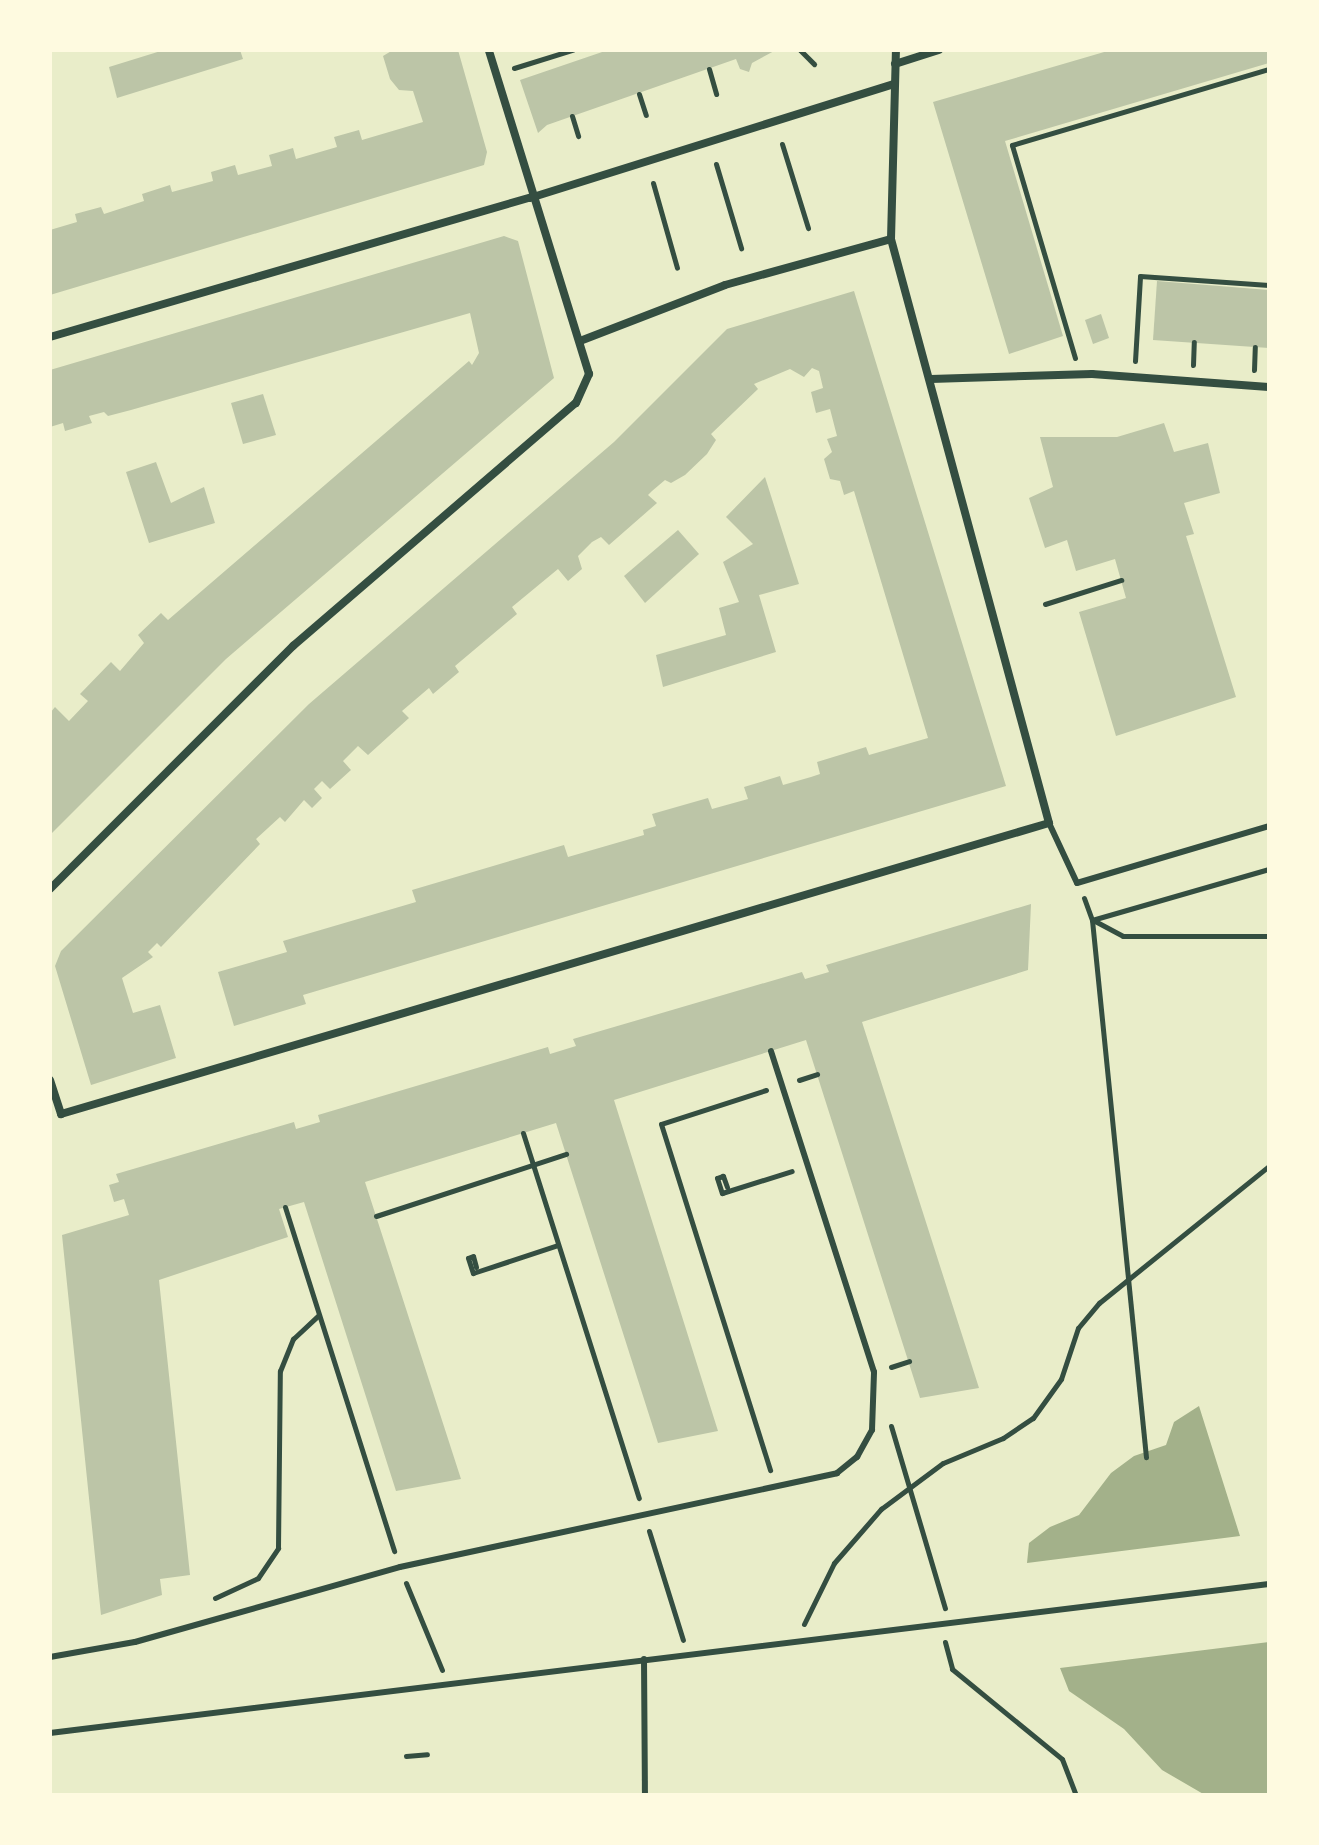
<!DOCTYPE html>
<html>
<head>
<meta charset="utf-8">
<style>
  body { margin:0 }
  #map { position:relative; width:1319px; height:1845px; overflow:hidden; background:#e9edc9; font-family:Arial,sans-serif }
  div>[style] { position:absolute }
  .water>* { inset:0; background:#a3b18a }
  .building>* { inset:0; background:#bcc5a7 }
  .path>* { height:5px; margin:-2.5px; padding:0 2.5px; transform-origin:2.5px; border-radius:2.5px; background:#344e41 }
  .service>* { height:6px; margin:-3px; padding:0 3px; transform-origin:3px; border-radius:3px; background:#344e41 }
  .minor>* { height:8px; margin:-4px; padding:0 4px; transform-origin:4px; border-radius:4px; background:#344e41 }
  span { translate:-50% -50%; white-space:nowrap; text-align:center; line-height:1.15; -webkit-text-stroke:6px #fefae0; paint-order:stroke }
  .frame { position:absolute; inset:0; border:52px solid #fefae0; pointer-events:none }
</style>
</head>
<body>
<div id="map">
  <div class="water">
    <div style="clip-path:polygon(1199px 1406px,1240px 1536px,1027px 1563px,1029px 1543px,1050px 1527px,1079px 1515px,1111px 1473px,1134px 1456px,1166px 1445px,1174px 1422px)"></div>
    <div style="clip-path:polygon(1269px 1642px,1269px 1795px,1205px 1795px,1162px 1770px,1124px 1729px,1069px 1691px,1060px 1668px)"></div>
  </div>
  <div class="building">
    <div style="clip-path:polygon(164px 50px,240px 50px,243px 59px,117px 98px,109px 67px)"></div>
    <div style="clip-path:polygon(393px 50px,458px 50px,487px 152px,484px 165px,50px 295px,50px 230px,77px 222px,75px 214px,101px 207px,104px 214px,144px 201px,142px 194px,170px 185px,172px 192px,213px 181px,211px 172px,235px 165px,238px 175px,272px 166px,269px 155px,293px 148px,296px 159px,337px 147px,334px 137px,359px 130px,362px 140px,423px 122px,413px 91px,399px 90px,390px 79px,383px 56px)"></div>
    <div style="clip-path:polygon(608px 50px,776px 50px,752px 63px,749px 72px,740px 69px,736px 59px,547px 125px,538px 133px,520px 80px)"></div>
    <div style="clip-path:polygon(1111px 50px,1269px 50px,1269px 63px,1005px 141px,1063px 336px,1009px 354px,933px 102px)"></div>
    <div style="clip-path:polygon(504px 236px,518px 241px,554px 378px,226px 659px,50px 835px,50px 713px,55px 707px,69px 721px,88px 701px,80px 694px,111px 662px,120px 671px,144px 643px,138px 635px,161px 613px,168px 620px,469px 361px,472px 365px,479px 353px,470px 313px,131px 410px,108px 416px,104px 412px,89px 416px,92px 423px,65px 431px,63px 423px,50px 427px,50px 370px)"></div>
    <div style="clip-path:polygon(1157px 281px,1269px 290px,1269px 348px,1153px 340px)"></div>
    <div style="clip-path:polygon(854px 291px,1006px 786px,303px 995px,306px 1004px,234px 1026px,218px 972px,287px 952px,283px 941px,416px 902px,412px 890px,564px 845px,568px 857px,644px 835px,643px 830px,656px 826px,652px 814px,708px 798px,712px 809px,748px 799px,744px 787px,780px 776px,783px 785px,811px 777px,820px 774px,817px 762px,866px 747px,869px 755px,928px 738px,854px 491px,844px 495px,840px 481px,830px 479px,824px 459px,832px 452px,827px 439px,837px 436px,830px 409px,816px 413px,811px 392px,823px 388px,819px 371px,812px 368px,804px 377px,790px 369px,754px 384px,758px 389px,711px 434px,716px 440px,707px 454px,685px 475px,671px 483px,665px 480px,652px 491px,648px 495px,657px 503px,609px 545px,601px 537px,592px 542px,578px 556px,582px 569px,568px 581px,558px 569px,512px 607px,517px 614px,455px 666px,459px 672px,433px 694px,429px 688px,402px 711px,409px 718px,368px 755px,358px 746px,343px 761px,351px 770px,330px 789px,322px 781px,314px 789px,322px 798px,312px 808px,304px 800px,285px 822px,280px 817px,256px 839px,260px 844px,161px 947px,157px 943px,148px 952px,153px 957px,122px 978px,133px 1013px,160px 1005px,176px 1058px,91px 1085px,55px 966px,61px 951px,309px 704px,614px 442px,727px 329px)"></div>
    <div style="clip-path:polygon(1101px 314px,1109px 338px,1093px 344px,1085px 320px)"></div>
    <div style="clip-path:polygon(263px 394px,276px 435px,243px 444px,231px 403px)"></div>
    <div style="clip-path:polygon(1164px 423px,1174px 452px,1208px 443px,1220px 493px,1184px 503px,1194px 534px,1186px 536px,1236px 697px,1116px 736px,1079px 612px,1126px 598px,1115px 559px,1076px 571px,1067px 540px,1045px 548px,1029px 498px,1053px 487px,1040px 437px,1117px 437px)"></div>
    <div style="clip-path:polygon(156px 462px,171px 503px,204px 487px,215px 523px,149px 543px,126px 472px)"></div>
    <div style="clip-path:polygon(765px 477px,799px 584px,759px 595px,776px 652px,663px 687px,656px 655px,726px 635px,719px 608px,739px 602px,723px 562px,753px 544px,726px 517px)"></div>
    <div style="clip-path:polygon(678px 530px,699px 554px,645px 603px,624px 576px)"></div>
    <div style="clip-path:polygon(1031px 904px,1028px 970px,862px 1022px,979px 1388px,920px 1398px,806px 1040px,614px 1100px,718px 1431px,658px 1443px,556px 1123px,365px 1182px,461px 1479px,396px 1491px,304px 1202px,279px 1209px,288px 1237px,159px 1280px,190px 1575px,160px 1579px,162px 1595px,101px 1615px,62px 1235px,129px 1215px,124px 1199px,114px 1202px,109px 1185px,119px 1182px,116px 1174px,294px 1122px,296px 1129px,320px 1122px,318px 1115px,548px 1047px,550px 1054px,576px 1046px,573px 1039px,802px 972px,805px 979px,829px 972px,826px 965px)"></div>
  </div>
  <div class="path">
    <div style="left:800px;top:50px;width:20px;rotate:45deg"></div>
    <div style="left:514px;top:68px;width:61px;rotate:-17.2deg"></div>
    <div style="left:709px;top:69px;width:26px;rotate:74deg"></div>
    <div style="left:639px;top:94px;width:22px;rotate:72deg"></div>
    <div style="left:572px;top:116px;width:21px;rotate:73deg"></div>
    <div style="left:782px;top:144px;width:88px;rotate:72.8deg"></div>
    <div style="left:716px;top:164px;width:88px;rotate:73.4deg"></div>
    <div style="left:653px;top:183px;width:88px;rotate:74.2deg"></div>
    <div style="left:1075px;top:358px;width:222px;rotate:-106.5deg"></div>
    <div style="left:1012px;top:145px;width:268px;rotate:-16.5deg"></div>
    <div style="left:1135px;top:361px;width:85px;rotate:-86.6deg"></div>
    <div style="left:1140px;top:276px;width:129px;rotate:4deg"></div>
    <div style="left:1193px;top:365px;width:23px;rotate:-88deg"></div>
    <div style="left:1254px;top:370px;width:23px;rotate:-88deg"></div>
    <div style="left:1045px;top:604px;width:80px;rotate:-17.5deg"></div>
    <div style="left:1084px;top:898px;width:23px;rotate:70deg"></div>
    <div style="left:1092px;top:920px;width:540px;rotate:84.26deg"></div>
    <div style="left:1092px;top:920px;width:184px;rotate:-16.1deg"></div>
    <div style="left:1093px;top:920px;width:34px;rotate:28deg"></div>
    <div style="left:1123px;top:936px;width:146px"></div>
    <div style="left:799px;top:1080px;width:19px;rotate:-18deg"></div>
    <div style="left:766px;top:1090px;width:110px;rotate:162.1deg"></div>
    <div style="left:661px;top:1124px;width:363px;rotate:72.5deg"></div>
    <div style="left:523px;top:1133px;width:383px;rotate:72.4deg"></div>
    <div style="left:727px;top:1187px;width:12px;rotate:-110deg"></div>
    <div style="left:723px;top:1176px;width:6px;rotate:162deg"></div>
    <div style="left:717px;top:1178px;width:16px;rotate:72deg"></div>
    <div style="left:722px;top:1193px;width:73px;rotate:-17.4deg"></div>
    <div style="left:285px;top:1207px;width:361px;rotate:72.4deg"></div>
    <div style="left:376px;top:1216px;width:200px;rotate:-18.1deg"></div>
    <div style="left:476px;top:1267px;width:11px;rotate:-105deg"></div>
    <div style="left:473px;top:1256px;width:5px;rotate:158deg"></div>
    <div style="left:468px;top:1258px;width:16px;rotate:72deg"></div>
    <div style="left:473px;top:1273px;width:89px;rotate:-18.2deg"></div>
    <div style="left:891px;top:1367px;width:19px;rotate:-18deg"></div>
    <div style="left:891px;top:1426px;width:190px;rotate:73.5deg"></div>
    <div style="left:649px;top:1531px;width:114px;rotate:72.7deg"></div>
    <div style="left:406px;top:1583px;width:94px;rotate:67.5deg"></div>
    <div style="left:215px;top:1598px;width:47px;rotate:-24.9deg"></div>
    <div style="left:258px;top:1578px;width:36px;rotate:-56deg"></div>
    <div style="left:278px;top:1548px;width:177px;rotate:-89.4deg"></div>
    <div style="left:280px;top:1371px;width:35px;rotate:-68deg"></div>
    <div style="left:293px;top:1339px;width:35px;rotate:-43deg"></div>
    <div style="left:804px;top:1624px;width:68px;rotate:-63.8deg"></div>
    <div style="left:834px;top:1563px;width:72px;rotate:-49deg"></div>
    <div style="left:881px;top:1509px;width:77px;rotate:-36.6deg"></div>
    <div style="left:943px;top:1463px;width:65px;rotate:-22.6deg"></div>
    <div style="left:1003px;top:1438px;width:36px;rotate:-34deg"></div>
    <div style="left:1033px;top:1418px;width:48px;rotate:-54.3deg"></div>
    <div style="left:1061px;top:1379px;width:54px;rotate:-71.6deg"></div>
    <div style="left:1078px;top:1328px;width:33px;rotate:-50deg"></div>
    <div style="left:1099px;top:1303px;width:218px;rotate:-38.9deg"></div>
    <div style="left:945px;top:1642px;width:28px;rotate:75deg"></div>
    <div style="left:952px;top:1669px;width:142px;rotate:39.3deg"></div>
    <div style="left:1062px;top:1759px;width:39px;rotate:69deg"></div>
    <div style="left:406px;top:1756px;width:21px;rotate:-5deg"></div>
  </div>
  <div class="service">
    <div style="left:1049px;top:823px;width:66px;rotate:65deg"></div>
    <div style="left:1077px;top:883px;width:200px;rotate:-16.5deg"></div>
    <div style="left:50px;top:1657px;width:86px;rotate:-10deg"></div>
    <div style="left:135px;top:1642px;width:275px;rotate:-15.8deg"></div>
    <div style="left:400px;top:1567px;width:447px;rotate:-12.1deg"></div>
    <div style="left:837px;top:1473px;width:26px;rotate:-39deg"></div>
    <div style="left:857px;top:1457px;width:31px;rotate:-61deg"></div>
    <div style="left:872px;top:1430px;width:58px;rotate:-88deg"></div>
    <div style="left:874px;top:1372px;width:337px;rotate:-107.8deg"></div>
    <div style="left:644px;top:1659px;width:136px;rotate:89.6deg"></div>
    <div style="left:50px;top:1733px;width:1228px;rotate:-6.97deg"></div>
  </div>
  <div class="minor">
    <div style="left:895px;top:64px;width:46px;rotate:-17.7deg"></div>
    <div style="left:50px;top:337px;width:500px;rotate:-16.2deg"></div>
    <div style="left:530px;top:198px;width:381px;rotate:-17.4deg"></div>
    <div style="left:580px;top:341px;width:155px;rotate:-21.1deg"></div>
    <div style="left:725px;top:285px;width:172px;rotate:-15.5deg"></div>
    <div style="left:931px;top:379px;width:161px;rotate:-1.8deg"></div>
    <div style="left:1092px;top:374px;width:177px;rotate:4.2deg"></div>
    <div style="left:50px;top:889px;width:344px;rotate:-45deg"></div>
    <div style="left:293px;top:646px;width:373px;rotate:-40.7deg"></div>
    <div style="left:576px;top:403px;width:32px;rotate:-66deg"></div>
    <div style="left:589px;top:374px;width:339px;rotate:-107.2deg"></div>
    <div style="left:50px;top:1080px;width:36px;rotate:72deg"></div>
    <div style="left:61px;top:1114px;width:1030px;rotate:-16.41deg"></div>
    <div style="left:1049px;top:823px;width:605px;rotate:-105.14deg"></div>
    <div style="left:891px;top:239px;width:189px;rotate:-88.5deg"></div>
  </div>
  <div class="frame"></div>
</div>
</body>
</html>
